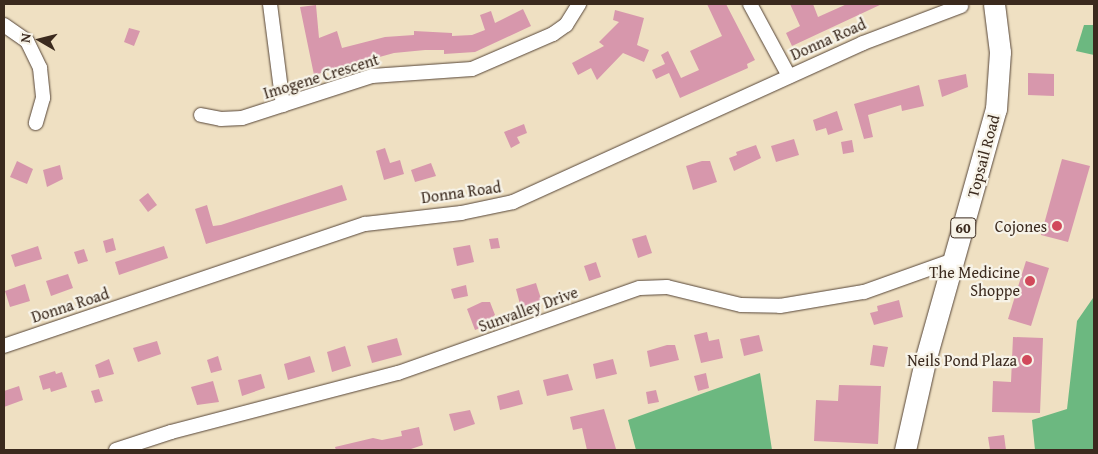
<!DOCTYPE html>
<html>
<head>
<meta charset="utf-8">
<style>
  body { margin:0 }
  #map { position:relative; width:1098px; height:454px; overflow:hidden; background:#efe0c2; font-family:"Gentium Book Plus",serif }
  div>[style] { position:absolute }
  .forest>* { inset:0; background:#6cb880 }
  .building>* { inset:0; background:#d797ac }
  .roads { filter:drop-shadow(0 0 1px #564537) drop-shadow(0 0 1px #564537) }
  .minor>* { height:14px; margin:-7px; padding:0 7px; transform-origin:7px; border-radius:7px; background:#fff }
  .primary>* { height:21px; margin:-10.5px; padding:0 10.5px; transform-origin:10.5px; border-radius:10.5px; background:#fff }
  .dots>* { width:14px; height:14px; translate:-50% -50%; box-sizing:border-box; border:2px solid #f7f3e8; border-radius:50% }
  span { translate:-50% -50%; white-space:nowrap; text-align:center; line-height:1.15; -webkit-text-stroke:4.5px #f7f3e8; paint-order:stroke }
  .shield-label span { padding:1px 4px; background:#f7f3e8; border:1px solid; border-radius:4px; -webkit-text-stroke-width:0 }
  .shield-label { font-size:15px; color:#3b2a1e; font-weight:700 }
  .street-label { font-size:16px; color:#3b2a1e }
  .poi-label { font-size:16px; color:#3b2a1e }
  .right { translate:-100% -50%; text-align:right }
  .frame { position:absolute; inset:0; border:5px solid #3b2a1e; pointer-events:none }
  .north { position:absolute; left:15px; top:15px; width:50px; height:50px; -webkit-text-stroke:4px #f7f3e8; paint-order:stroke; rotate:278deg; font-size:14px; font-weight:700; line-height:20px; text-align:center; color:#3b2a1e }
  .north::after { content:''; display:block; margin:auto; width:18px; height:22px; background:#3b2a1e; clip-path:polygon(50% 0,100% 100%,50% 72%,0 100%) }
</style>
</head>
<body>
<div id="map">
  <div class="forest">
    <div style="clip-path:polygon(1084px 25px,1094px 25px,1094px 55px,1076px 51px)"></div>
    <div style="clip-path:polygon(1094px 289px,1094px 450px,1035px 450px,1032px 420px,1067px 409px,1077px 321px,1093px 298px)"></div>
    <div style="clip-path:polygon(760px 373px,772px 450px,636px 450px,628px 420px)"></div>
  </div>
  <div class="building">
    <div style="clip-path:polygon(707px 4px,726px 4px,755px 60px,747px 64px,748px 68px,680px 98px,669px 73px,656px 79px,652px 70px,665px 64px,661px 55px,668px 51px,681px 78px,699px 70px,690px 51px,722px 36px)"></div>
    <div style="clip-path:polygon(790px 4px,813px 4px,818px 17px,847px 4px,882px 4px,792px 46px,786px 33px,800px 26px)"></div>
    <div style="clip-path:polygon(316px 5px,319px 38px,337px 31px,342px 48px,385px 37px,414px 35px,414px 31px,452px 33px,452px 36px,472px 35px,485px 30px,480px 15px,491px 11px,495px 23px,523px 9px,531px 26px,475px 52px,444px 54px,444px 50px,425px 50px,394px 53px,314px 75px,300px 7px)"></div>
    <div style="clip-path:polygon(615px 10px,644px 18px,637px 45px,649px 50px,644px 62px,623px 53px,597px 80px,591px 68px,578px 75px,572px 63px,604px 46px,599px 42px,619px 22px,613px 20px)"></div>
    <div style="clip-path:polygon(129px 28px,140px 31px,134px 46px,124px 42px)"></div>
    <div style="clip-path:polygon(1028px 73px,1054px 74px,1054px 96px,1028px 95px)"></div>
    <div style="clip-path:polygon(966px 74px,968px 87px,942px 97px,938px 80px)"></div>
    <div style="clip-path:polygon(919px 85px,924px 106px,902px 111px,901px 105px,868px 115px,873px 137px,864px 139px,854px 104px)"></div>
    <div style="clip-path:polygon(837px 111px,843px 130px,828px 135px,826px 128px,816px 131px,813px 120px)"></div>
    <div style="clip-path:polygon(524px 124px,527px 133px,517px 137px,520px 143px,511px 148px,504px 132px)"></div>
    <div style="clip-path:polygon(794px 139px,799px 155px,776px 162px,771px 146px)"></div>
    <div style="clip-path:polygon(852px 140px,854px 152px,843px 154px,841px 142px)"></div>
    <div style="clip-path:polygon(756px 145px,761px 158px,734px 171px,729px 158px,737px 155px,736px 152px)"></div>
    <div style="clip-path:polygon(385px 148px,390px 163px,400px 160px,404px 174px,384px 180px,376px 151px)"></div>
    <div style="clip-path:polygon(1062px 159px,1090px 166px,1068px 242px,1041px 235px)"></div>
    <div style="clip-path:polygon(17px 161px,33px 169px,27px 184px,10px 177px)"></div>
    <div style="clip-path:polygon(702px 161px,710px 161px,717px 182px,693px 190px,686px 166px)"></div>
    <div style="clip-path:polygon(431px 163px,436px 176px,415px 182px,411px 170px)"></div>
    <div style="clip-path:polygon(60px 165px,63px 179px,47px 187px,43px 170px)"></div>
    <div style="clip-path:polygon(342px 185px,347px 200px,206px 244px,195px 209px,207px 205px,213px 226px,221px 225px)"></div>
    <div style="clip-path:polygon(148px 193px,157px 205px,148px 212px,139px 200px)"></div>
    <div style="clip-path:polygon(646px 235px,652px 253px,638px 258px,632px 239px)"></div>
    <div style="clip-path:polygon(113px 238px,116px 250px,106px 253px,103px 241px)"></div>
    <div style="clip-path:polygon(498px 238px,500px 248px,491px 249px,489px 239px)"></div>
    <div style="clip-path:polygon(470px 245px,474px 262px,457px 266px,453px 248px)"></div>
    <div style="clip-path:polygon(38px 246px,42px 259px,15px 267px,11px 255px)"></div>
    <div style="clip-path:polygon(164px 246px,168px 258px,119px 275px,115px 262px)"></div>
    <div style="clip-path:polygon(84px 249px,88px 261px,78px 264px,74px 252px)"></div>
    <div style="clip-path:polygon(1026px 261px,1049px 268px,1031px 326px,1008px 319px)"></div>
    <div style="clip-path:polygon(596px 262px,601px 277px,589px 281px,584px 266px)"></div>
    <div style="clip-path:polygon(68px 274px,73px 288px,51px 296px,46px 281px)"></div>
    <div style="clip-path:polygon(536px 283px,542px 302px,522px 312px,516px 289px)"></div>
    <div style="clip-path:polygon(25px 284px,30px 301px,10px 307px,5px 291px)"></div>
    <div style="clip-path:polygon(466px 285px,468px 296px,454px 299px,451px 289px)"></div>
    <div style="clip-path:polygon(899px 300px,903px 317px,874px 325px,870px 313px,878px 311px,877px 306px)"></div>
    <div style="clip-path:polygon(482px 302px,490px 302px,495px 315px,484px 323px,486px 326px,475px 330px,467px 309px)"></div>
    <div style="clip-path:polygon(707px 332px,709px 341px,719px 339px,723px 358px,701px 363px,694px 335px)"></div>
    <div style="clip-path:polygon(759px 335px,763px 351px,744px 356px,740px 339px)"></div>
    <div style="clip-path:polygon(1013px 337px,1043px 338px,1040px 413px,992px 412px,993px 381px,1011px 382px)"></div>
    <div style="clip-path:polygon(397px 338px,402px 355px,372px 363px,367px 346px)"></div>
    <div style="clip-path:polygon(157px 341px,161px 354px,138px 362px,133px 348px)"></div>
    <div style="clip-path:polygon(667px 345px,675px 345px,679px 360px,650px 367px,647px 351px)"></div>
    <div style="clip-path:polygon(873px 345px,888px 347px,884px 367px,870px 365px)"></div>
    <div style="clip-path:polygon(345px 346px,351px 366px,332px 372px,327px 352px)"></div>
    <div style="clip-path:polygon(218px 356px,222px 370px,211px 373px,207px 360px)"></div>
    <div style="clip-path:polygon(310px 356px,315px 372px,288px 380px,284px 364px)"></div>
    <div style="clip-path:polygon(109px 359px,114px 374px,99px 378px,95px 365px)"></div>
    <div style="clip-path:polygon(613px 359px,617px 374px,596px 379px,593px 364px)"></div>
    <div style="clip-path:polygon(55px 371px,56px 374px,62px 372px,67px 387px,51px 392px,50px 388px,43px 390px,39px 376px)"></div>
    <div style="clip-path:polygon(706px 373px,709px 388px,698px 391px,694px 376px)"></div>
    <div style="clip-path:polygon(261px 374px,265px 388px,242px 396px,238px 380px)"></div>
    <div style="clip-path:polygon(568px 374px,573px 390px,547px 396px,543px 380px)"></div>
    <div style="clip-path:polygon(213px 381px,219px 402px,197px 405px,191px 387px)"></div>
    <div style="clip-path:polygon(839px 385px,881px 386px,878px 444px,814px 441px,816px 400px,838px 401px)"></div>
    <div style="clip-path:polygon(19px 386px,23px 400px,4px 407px,4px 391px)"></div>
    <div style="clip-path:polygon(99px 389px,103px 401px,95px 403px,91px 391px)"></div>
    <div style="clip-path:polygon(519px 390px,523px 404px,500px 410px,497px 396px)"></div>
    <div style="clip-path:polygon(656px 390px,659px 402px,648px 404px,646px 392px)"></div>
    <div style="clip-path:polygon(604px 409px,616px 449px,587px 450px,582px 428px,573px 430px,570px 417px)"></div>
    <div style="clip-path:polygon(470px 410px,475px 424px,454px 431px,449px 414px)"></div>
    <div style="clip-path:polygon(419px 427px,423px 445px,408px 450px,336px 450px,335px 447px,373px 438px,382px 440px,402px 436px,401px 431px)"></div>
    <div style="clip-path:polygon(1004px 435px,1006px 450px,990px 450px,988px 437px)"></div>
  </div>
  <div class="roads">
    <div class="minor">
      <div style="left:270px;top:4px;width:102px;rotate:82.7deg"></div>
      <div style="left:750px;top:4px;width:82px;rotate:61.6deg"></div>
      <div style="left:4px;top:25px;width:28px;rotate:35deg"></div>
      <div style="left:27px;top:41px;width:30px;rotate:64deg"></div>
      <div style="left:40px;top:68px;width:30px;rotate:84deg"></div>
      <div style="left:43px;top:98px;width:26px;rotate:106deg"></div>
      <div style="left:201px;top:115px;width:20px;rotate:11deg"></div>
      <div style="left:221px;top:119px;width:21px;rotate:-3deg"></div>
      <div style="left:242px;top:118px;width:137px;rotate:-17.9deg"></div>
      <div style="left:372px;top:76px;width:100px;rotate:-4deg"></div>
      <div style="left:472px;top:69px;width:88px;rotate:-23.4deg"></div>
      <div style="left:553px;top:34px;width:16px;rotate:-35deg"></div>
      <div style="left:566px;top:25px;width:25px;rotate:-58deg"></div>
      <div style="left:4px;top:346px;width:381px;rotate:-18.7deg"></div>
      <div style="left:365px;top:224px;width:97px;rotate:-6.5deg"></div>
      <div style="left:461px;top:213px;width:53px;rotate:-11.9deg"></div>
      <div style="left:513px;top:202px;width:384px;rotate:-24.4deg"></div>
      <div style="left:863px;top:43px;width:105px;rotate:-20.7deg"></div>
      <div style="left:116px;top:450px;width:58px;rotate:-18.1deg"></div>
      <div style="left:171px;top:432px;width:235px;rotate:-14.6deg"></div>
      <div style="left:398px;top:373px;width:256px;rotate:-19.4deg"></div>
      <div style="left:640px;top:288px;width:27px;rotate:-2deg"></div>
      <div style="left:667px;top:287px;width:76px;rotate:13.7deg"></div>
      <div style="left:741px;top:305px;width:39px;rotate:1deg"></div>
      <div style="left:780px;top:306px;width:85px;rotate:-9.5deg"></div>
      <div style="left:864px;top:292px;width:96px;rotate:-19.6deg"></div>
    </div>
    <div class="primary">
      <div style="left:905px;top:450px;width:91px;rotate:-77.3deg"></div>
      <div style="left:925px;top:361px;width:262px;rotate:-74.3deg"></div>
      <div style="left:996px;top:109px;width:57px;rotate:-86deg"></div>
      <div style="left:1000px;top:52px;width:48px;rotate:-97.1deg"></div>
    </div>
  </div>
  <div class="dots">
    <div style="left:1057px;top:226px;background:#d1495b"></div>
    <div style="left:1030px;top:281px;background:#d1495b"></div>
    <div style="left:1027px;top:360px;background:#d1495b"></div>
  </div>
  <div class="shield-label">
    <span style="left:963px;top:228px">60</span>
  </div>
  <div class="street-label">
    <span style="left:828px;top:39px;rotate:-24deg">Donna Road</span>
    <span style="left:321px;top:76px;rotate:-17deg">Imogene Crescent</span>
    <span style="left:983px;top:156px;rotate:-75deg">Topsail Road</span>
    <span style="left:461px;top:192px;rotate:-8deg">Donna Road</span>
    <span style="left:70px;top:305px;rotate:-18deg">Donna Road</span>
    <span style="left:528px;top:309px;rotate:-20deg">Sunvalley Drive</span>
  </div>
  <div class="poi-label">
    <span class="right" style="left:1047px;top:226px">Cojones</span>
    <span class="right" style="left:1020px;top:281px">The Medicine<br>Shoppe</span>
    <span class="right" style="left:1017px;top:360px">Neils Pond Plaza</span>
  </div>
  <div class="frame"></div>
  <div class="north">N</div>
</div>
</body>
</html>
